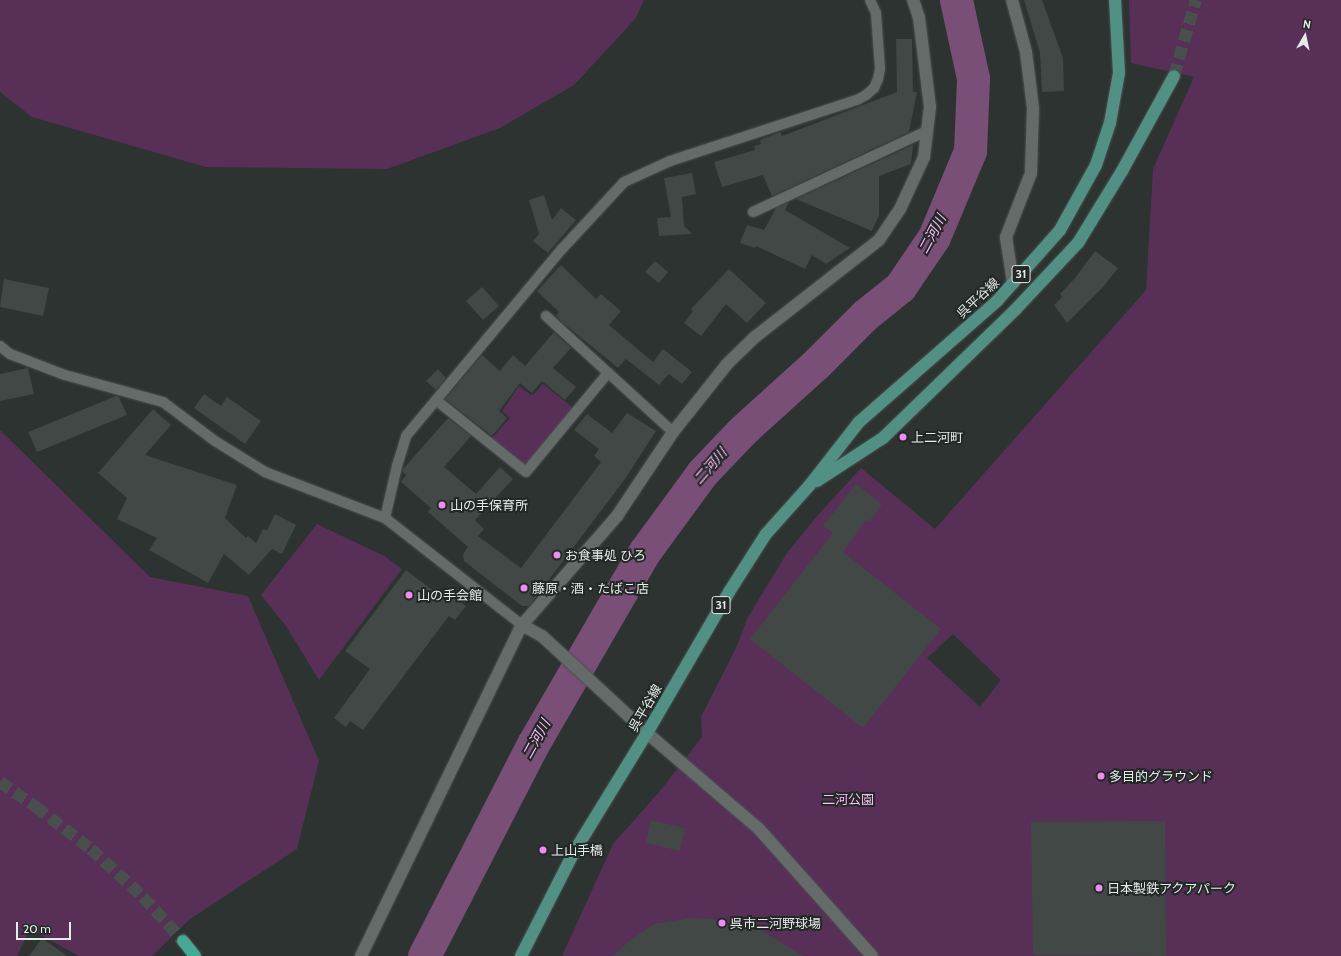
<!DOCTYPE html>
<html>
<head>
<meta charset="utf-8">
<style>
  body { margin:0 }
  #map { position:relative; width:1341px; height:956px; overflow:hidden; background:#2c3331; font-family:Cabin,"Noto Sans JP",sans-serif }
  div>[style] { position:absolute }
  .green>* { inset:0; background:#583057 }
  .river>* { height:33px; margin:-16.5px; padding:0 16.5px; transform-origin:16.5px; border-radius:16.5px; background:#794e77 }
  .building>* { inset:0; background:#414846 }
  .primary-tunnel>* { height:12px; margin-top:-6px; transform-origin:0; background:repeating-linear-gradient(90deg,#484f4d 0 12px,transparent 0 18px) }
  .motorway-tunnel>* { height:12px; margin-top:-6px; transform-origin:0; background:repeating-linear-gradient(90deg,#484f4d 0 12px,transparent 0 18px) }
  .roads { filter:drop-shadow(0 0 1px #4b504f) drop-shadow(0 0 1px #4b504f) }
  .service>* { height:10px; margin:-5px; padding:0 5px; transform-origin:5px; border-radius:5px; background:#646b69 }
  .minor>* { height:12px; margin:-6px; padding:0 6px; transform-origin:6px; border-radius:6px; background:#646b69 }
  .tertiary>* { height:12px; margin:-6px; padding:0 6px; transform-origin:6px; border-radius:6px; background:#646b69 }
  .primary>* { height:12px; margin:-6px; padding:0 6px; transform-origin:6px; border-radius:6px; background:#509184 }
  .motorway>* { height:12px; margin:-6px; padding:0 6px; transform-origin:6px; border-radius:6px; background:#43aa96 }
  .dots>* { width:11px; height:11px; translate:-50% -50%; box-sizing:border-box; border:2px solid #222927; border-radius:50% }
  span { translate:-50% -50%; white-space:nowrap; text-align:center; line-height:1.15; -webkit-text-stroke:4px #222927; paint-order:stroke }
  .shield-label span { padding:1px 3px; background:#222927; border:1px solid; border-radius:3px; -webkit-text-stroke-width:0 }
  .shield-label { font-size:12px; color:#e6ebe9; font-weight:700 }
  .street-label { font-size:13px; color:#e6ebe9 }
  .poi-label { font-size:13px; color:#e6ebe9 }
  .left { translate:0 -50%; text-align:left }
  .park-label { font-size:13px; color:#febbfa }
  .water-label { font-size:14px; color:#febbfa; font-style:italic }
  .north { position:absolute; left:1285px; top:16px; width:40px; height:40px; -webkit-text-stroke:3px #222927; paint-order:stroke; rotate:9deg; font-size:11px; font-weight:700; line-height:16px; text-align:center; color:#e6ebe9 }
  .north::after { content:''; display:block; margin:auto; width:14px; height:18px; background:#e6ebe9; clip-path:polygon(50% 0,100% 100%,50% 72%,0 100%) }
  .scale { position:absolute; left:16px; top:922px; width:55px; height:18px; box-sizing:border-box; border:2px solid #e6ebe9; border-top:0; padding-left:5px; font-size:12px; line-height:14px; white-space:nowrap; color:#e6ebe9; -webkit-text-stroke:3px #222927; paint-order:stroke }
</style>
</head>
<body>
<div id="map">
  <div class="green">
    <div style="clip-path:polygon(0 0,644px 0,636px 18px,574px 85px,500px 128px,387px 169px,206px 167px,32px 117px,0 92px)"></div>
    <div style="clip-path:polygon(evenodd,1129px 0,1341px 0,1341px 956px,562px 956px,613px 844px,660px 791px,702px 737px,701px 717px,736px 648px,748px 617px,787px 553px,818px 515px,861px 468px,935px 529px,1146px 290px,1153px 169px,1194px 77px,1131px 63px,1129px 0,953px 634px,1001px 680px,980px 707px,927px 658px,953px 634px)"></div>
    <div style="clip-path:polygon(543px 384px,576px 410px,526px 469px,490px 440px,510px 418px,502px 411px,519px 386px,531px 395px,534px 394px)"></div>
    <div style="clip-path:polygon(0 430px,150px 577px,248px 596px,319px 761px,297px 849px,190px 919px,152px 956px,79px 956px,30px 929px,17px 956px,0 956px)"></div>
    <div style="clip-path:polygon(317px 524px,384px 556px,402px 569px,319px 680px,286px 626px,261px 595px)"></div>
  </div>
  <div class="river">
    <div style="left:424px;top:956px;width:238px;rotate:-62.8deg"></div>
    <div style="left:533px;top:744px;width:223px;rotate:-59.9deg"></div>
    <div style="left:645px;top:551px;width:97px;rotate:-53.8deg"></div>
    <div style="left:702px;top:473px;width:58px;rotate:-46.4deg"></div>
    <div style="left:742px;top:431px;width:101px;rotate:-42.2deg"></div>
    <div style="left:817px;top:363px;width:68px;rotate:-45deg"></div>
    <div style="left:865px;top:315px;width:45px;rotate:-38.7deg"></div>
    <div style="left:900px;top:287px;width:60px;rotate:-55.8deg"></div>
    <div style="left:934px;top:237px;width:93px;rotate:-67.3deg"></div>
    <div style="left:970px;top:151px;width:73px;rotate:-87.6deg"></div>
    <div style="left:973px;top:78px;width:80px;rotate:-102.3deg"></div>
  </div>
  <div class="building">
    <div style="clip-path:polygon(1024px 0,1042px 0,1063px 58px,1064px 91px,1042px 92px,1040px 53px)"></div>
    <div style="clip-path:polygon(896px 39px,912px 39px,913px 92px,917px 92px,909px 132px,772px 196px,763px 175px,722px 187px,714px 162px,755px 150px,754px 146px,761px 144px,760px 140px,780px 132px,782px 136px,897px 92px)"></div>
    <div style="clip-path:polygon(913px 145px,911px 164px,879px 176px,879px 215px,872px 231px,796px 199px)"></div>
    <div style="clip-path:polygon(692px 173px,696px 194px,682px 197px,684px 226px,692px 234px,659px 236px,657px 218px,671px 217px,664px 178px)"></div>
    <div style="clip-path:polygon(544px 195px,552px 220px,561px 208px,576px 220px,548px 253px,533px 241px,539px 234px,529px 200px)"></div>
    <div style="clip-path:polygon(789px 202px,785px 210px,850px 248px,826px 264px,812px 255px,805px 269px,756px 246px,755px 248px,740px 243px,747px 225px,764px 230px,776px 208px)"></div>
    <div style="clip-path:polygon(1095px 251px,1118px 268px,1104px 286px,1067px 323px,1054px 305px,1062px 297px,1060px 294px,1075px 278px)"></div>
    <div style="clip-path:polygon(655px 261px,668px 272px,659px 283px,645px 272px)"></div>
    <div style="clip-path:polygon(561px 265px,596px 299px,601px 294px,621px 311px,609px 325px,653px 362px,663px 349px,692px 372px,682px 384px,669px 374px,659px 385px,626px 359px,618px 368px,562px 322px,556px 315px,559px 312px,537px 291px)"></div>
    <div style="clip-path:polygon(729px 269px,766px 303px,747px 323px,726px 304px,701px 336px,684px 323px,693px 311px,691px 309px)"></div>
    <div style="clip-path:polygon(4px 279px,49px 288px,43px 316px,0 307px)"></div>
    <div style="clip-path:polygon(482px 287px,499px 306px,483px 320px,466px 301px)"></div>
    <div style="clip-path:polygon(554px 332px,571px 348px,553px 368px,576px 387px,565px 400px,542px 381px,532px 393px,520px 383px,499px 411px,507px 418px,492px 436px,445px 399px,482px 355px,500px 371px,513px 355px,525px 366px)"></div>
    <div style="clip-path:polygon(28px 368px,34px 394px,0 401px,0 374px)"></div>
    <div style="clip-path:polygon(438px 369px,446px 378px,436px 390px,426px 381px)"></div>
    <div style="clip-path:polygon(204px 394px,221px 406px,227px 397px,261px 421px,245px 444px,194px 408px)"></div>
    <div style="clip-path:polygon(116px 396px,119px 397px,127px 415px,37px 452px,28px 432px)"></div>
    <div style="clip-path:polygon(153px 409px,171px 425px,145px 455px,237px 485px,225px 518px,246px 538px,248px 536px,256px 543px,263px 529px,267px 530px,275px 514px,296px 525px,282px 554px,272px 549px,249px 575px,224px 554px,208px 583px,149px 550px,157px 538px,117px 519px,127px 498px,98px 473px)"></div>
    <div style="clip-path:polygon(627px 413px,656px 431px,625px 479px,529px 606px,522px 606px,464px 561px,463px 554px,468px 547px,428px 512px,431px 508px,401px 482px,406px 475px,402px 472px,403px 469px,448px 418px,471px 436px,444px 467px,476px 494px,500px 467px,513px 479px,475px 520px,484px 529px,478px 536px,521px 568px,601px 462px,594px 456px,599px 449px,574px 430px,587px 414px,612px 433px)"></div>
    <div style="clip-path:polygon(856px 484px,882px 504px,869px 522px,866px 520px,843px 552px,941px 629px,863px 728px,750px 639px,833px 533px,823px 526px)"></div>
    <div style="clip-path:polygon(406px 570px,439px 595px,443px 590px,466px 606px,455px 620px,449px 616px,363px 730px,350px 721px,346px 727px,334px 718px,370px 669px,345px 651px)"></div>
    <div style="clip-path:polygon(651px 820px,685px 828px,680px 851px,646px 843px)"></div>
    <div style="clip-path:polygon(1165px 821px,1166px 956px,1033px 955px,1031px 822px)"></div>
    <div style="clip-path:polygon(691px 918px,711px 919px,757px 928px,803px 956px,613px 956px,628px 942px,654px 924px)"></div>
    <div style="clip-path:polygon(42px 938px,67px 956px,29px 956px)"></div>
  </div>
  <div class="primary-tunnel">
    <div style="left:1174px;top:76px;width:79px;rotate:-73.9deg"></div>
  </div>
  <div class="motorway-tunnel">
    <div style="left:0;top:782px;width:44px;rotate:34.8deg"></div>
    <div style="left:36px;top:807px;width:69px;rotate:37.4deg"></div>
    <div style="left:91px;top:849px;width:71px;rotate:42.7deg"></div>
    <div style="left:143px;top:897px;width:59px;rotate:47.7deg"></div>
  </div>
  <div class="roads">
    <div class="service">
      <div style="left:753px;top:212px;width:192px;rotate:-25deg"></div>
      <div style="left:546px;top:316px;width:172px;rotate:42.4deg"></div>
      <div style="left:0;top:346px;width:13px;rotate:39deg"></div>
      <div style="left:10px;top:354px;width:59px;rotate:20.9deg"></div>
      <div style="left:65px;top:375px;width:102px;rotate:15.4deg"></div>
      <div style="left:163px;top:402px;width:65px;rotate:36.9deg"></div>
      <div style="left:215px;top:441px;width:59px;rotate:31.8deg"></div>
      <div style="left:265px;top:472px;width:129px;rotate:21deg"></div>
      <div style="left:385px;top:518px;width:174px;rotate:38deg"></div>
      <div style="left:436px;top:400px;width:115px;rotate:38.7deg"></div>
      <div style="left:526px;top:472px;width:129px;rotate:-50.4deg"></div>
      <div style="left:385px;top:518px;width:53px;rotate:-77deg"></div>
      <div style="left:397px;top:466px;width:31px;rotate:-73deg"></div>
      <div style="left:406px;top:436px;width:244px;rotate:-50.2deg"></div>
      <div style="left:562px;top:249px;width:91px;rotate:-47.2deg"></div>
      <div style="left:624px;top:182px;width:51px;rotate:-24.5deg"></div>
      <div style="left:670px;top:161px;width:197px;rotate:-18.1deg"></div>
      <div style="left:857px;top:100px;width:10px;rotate:-29deg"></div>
      <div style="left:866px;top:95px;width:11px;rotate:-41deg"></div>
      <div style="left:874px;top:88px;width:10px;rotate:-66deg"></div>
      <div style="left:878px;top:79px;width:10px;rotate:-79deg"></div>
      <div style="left:880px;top:69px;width:56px;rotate:-94.1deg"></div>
      <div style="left:876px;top:13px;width:14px;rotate:-115deg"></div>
    </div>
    <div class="minor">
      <div style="left:1012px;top:0;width:54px;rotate:74.9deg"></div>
      <div style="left:1026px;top:52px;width:56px;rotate:82.9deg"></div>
      <div style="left:1033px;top:108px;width:65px;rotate:91.8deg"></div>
      <div style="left:1031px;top:173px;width:69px;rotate:111.3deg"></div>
      <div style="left:1006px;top:237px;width:47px;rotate:81.3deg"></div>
      <div style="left:522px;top:625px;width:23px;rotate:29deg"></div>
      <div style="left:542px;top:636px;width:143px;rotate:42.7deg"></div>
      <div style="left:361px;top:956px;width:368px;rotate:-64.1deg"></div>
      <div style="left:522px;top:625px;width:145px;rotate:-48.9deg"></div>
      <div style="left:617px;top:516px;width:101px;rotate:-56.3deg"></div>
      <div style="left:673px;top:432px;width:87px;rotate:-51.5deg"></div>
      <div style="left:727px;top:364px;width:39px;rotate:-44deg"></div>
      <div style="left:755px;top:337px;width:157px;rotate:-38deg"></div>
      <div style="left:879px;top:240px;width:37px;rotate:-56deg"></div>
      <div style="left:900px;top:209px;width:57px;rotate:-65.2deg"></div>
      <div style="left:924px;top:157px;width:50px;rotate:-83.2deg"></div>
      <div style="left:930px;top:107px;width:90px;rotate:-97deg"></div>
      <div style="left:919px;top:18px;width:19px;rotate:-108deg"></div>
    </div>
    <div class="tertiary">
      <div style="left:647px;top:733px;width:148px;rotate:40.6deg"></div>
      <div style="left:759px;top:829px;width:170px;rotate:48.3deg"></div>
    </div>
    <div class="primary">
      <div style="left:817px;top:481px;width:79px;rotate:-33.1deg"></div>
      <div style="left:883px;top:438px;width:184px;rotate:-44.1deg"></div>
      <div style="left:1015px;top:310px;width:92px;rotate:-46.8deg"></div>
      <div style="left:1078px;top:243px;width:84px;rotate:-58.6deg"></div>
      <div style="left:1122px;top:171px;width:108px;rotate:-61.3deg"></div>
      <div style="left:521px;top:956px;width:117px;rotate:-63deg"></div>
      <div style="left:574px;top:852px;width:140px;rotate:-58.5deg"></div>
      <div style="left:647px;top:733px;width:163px;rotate:-59.8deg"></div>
      <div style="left:729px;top:592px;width:69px;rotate:-57.5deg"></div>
      <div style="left:766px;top:534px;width:64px;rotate:-48.1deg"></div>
      <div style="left:809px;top:486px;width:81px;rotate:-52deg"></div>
      <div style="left:859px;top:422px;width:184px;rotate:-41.2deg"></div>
      <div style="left:997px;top:301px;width:95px;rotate:-48.4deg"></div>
      <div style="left:1060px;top:230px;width:74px;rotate:-61deg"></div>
      <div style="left:1096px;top:165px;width:44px;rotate:-71.6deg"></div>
      <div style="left:1110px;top:123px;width:51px;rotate:-79.8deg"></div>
      <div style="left:1119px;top:73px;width:73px;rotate:-93.1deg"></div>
    </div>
    <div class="motorway">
      <div style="left:183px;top:941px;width:19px;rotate:51deg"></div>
    </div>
  </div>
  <div class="dots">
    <div style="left:903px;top:437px;background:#f489f0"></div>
    <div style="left:442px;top:505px;background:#f489f0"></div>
    <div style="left:557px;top:555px;background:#f489f0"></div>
    <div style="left:524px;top:588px;background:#f489f0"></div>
    <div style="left:409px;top:595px;background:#f489f0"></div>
    <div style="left:1101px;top:776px;background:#f489f0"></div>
    <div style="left:543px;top:850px;background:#f489f0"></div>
    <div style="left:1099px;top:888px;background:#f489f0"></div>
    <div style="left:722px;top:923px;background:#f489f0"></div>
  </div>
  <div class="shield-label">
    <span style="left:1021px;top:274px">31</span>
    <span style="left:721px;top:605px">31</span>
  </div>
  <div class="street-label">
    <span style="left:978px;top:298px;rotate:-43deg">呉平谷線</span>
    <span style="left:645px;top:708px;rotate:-60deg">呉平谷線</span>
  </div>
  <div class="poi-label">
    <span class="left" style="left:911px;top:437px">上二河町</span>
    <span class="left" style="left:450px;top:505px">山の手保育所</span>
    <span class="left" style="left:565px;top:555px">お食事処 ひろ</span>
    <span class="left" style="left:532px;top:588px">藤原・酒・たばこ店</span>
    <span class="left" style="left:417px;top:595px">山の手会館</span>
    <span class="left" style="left:1109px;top:776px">多目的グラウンド</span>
    <span class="left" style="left:551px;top:850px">上山手橋</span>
    <span class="left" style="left:1107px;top:888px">日本製鉄アクアパーク</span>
    <span class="left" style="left:730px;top:923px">呉市二河野球場</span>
  </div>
  <div class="park-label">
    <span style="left:848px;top:799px">二河公園</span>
  </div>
  <div class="water-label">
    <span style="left:932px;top:234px;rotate:-62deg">二河川</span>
    <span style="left:710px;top:466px;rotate:-49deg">二河川</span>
    <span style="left:536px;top:739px;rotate:-61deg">二河川</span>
  </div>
  <div class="north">N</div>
  <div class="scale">20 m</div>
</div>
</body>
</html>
